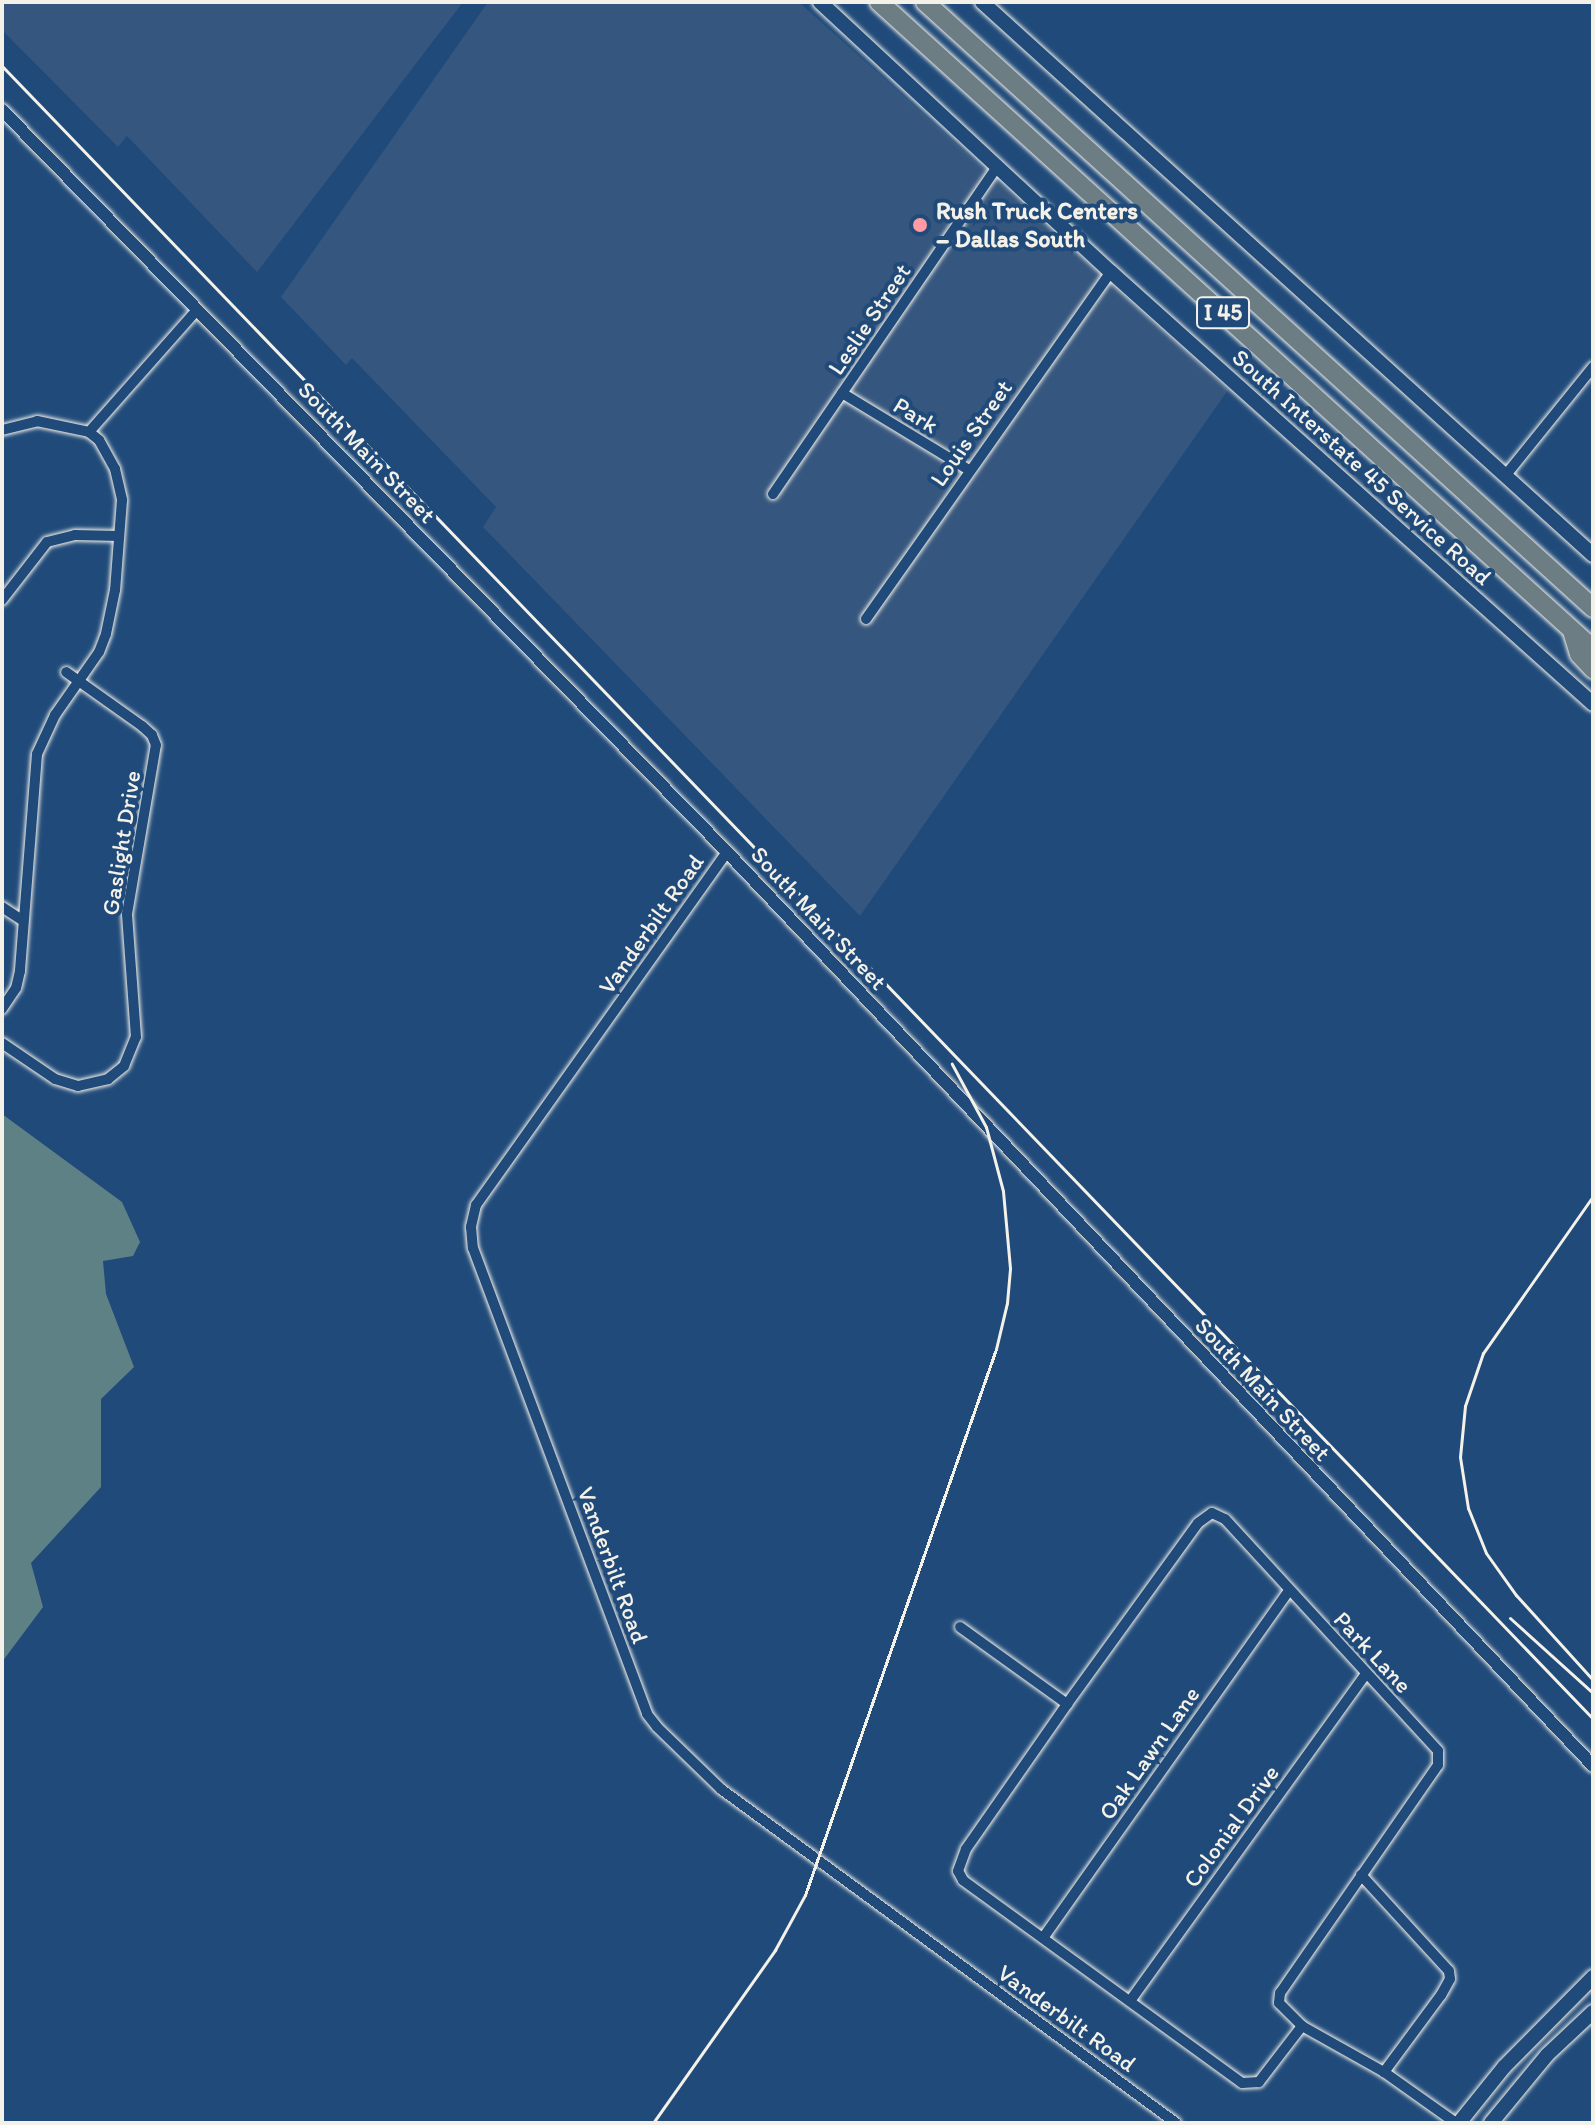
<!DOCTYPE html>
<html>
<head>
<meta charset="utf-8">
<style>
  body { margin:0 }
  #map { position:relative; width:1595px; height:2125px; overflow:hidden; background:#1f4a7a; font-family:Itim,sans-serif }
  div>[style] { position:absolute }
  .built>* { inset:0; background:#35567e }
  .green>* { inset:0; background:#5e8186 }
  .roads { filter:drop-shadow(0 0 2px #f4f1e8) drop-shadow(0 0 2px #f4f1e8) }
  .minor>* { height:10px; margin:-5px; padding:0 5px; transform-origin:5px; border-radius:5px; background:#1f4a7a }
  .tertiary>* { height:12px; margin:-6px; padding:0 6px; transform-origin:6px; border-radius:6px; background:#1f4a7a }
  .secondary>* { height:14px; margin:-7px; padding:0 7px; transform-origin:7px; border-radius:7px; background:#1f4a7a }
  .motorway>* { height:18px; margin:-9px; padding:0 9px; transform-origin:9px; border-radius:9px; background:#6d7d84 }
  .rail>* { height:3px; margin:-1.5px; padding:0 1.5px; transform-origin:1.5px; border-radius:1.5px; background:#f4f1e8 }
  .dots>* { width:22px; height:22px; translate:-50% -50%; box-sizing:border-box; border:4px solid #1f4a7a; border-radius:50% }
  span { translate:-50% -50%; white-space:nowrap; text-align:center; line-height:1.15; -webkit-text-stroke:8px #1f4a7a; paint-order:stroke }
  .shield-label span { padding:2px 6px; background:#1f4a7a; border:2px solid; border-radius:6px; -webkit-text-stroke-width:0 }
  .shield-label { font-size:22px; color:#f4f1e8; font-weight:700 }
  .poi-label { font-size:24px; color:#f4f1e8; font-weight:700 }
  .left { translate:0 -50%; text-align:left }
  .street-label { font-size:24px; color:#f4f1e8 }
  .frame { position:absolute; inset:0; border:4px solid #f4f1e8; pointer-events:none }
</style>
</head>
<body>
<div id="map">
  <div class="built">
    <div style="clip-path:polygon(2px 2px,463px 2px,257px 272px,127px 136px,118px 147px,2px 30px)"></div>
    <div style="clip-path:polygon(488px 2px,799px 2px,1228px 390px,860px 916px,483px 527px,496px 507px,352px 358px,346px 365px,281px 297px)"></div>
  </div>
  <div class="green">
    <div style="clip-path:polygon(2px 1114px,122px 1202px,140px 1242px,133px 1256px,103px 1261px,106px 1294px,134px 1367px,101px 1399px,101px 1487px,31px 1563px,43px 1607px,2px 1662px)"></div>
  </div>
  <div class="roads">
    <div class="minor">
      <div style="left:842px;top:393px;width:149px;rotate:31.2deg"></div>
      <div style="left:2px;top:430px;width:36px;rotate:-14deg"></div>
      <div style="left:37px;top:421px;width:53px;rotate:11.9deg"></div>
      <div style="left:89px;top:432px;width:13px;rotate:39deg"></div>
      <div style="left:99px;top:440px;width:33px;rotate:61deg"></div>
      <div style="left:115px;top:469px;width:32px;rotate:77deg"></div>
      <div style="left:122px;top:500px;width:90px;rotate:94.4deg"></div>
      <div style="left:115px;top:590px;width:45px;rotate:101.6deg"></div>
      <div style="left:106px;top:634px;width:19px;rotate:111deg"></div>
      <div style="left:99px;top:652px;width:77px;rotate:124.9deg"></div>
      <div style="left:55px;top:715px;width:43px;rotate:114.8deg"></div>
      <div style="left:37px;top:754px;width:218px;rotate:94.5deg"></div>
      <div style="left:20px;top:971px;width:17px;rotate:103deg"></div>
      <div style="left:16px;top:988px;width:25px;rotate:124deg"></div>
      <div style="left:89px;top:432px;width:163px;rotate:-48.5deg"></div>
      <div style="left:1505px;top:476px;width:140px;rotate:-51.1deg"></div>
      <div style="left:773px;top:494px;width:396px;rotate:-55.6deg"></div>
      <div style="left:2px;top:600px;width:73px;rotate:-52.2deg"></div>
      <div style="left:47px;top:542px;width:29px;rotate:-14deg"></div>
      <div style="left:75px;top:535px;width:44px;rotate:1.3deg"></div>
      <div style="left:866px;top:619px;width:425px;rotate:-54.8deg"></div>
      <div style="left:727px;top:852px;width:433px;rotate:125.4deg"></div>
      <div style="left:476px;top:1205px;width:23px;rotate:103deg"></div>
      <div style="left:471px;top:1227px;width:21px;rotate:85deg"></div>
      <div style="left:473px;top:1248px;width:497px;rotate:69.5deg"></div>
      <div style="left:647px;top:1714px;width:16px;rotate:52deg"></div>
      <div style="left:657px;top:1727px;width:89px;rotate:44.1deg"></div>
      <div style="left:721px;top:1789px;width:564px;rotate:36.28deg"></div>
      <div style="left:2px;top:907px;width:24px;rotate:33deg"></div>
      <div style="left:2px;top:1043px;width:64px;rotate:34.2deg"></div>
      <div style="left:55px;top:1079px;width:24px;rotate:17deg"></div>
      <div style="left:78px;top:1086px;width:31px;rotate:-13deg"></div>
      <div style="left:108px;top:1079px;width:21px;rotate:-39deg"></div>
      <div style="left:124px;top:1066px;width:31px;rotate:-68deg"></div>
      <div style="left:136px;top:1037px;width:123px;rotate:-94.2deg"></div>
      <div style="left:127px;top:914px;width:171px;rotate:-80.3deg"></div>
      <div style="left:156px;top:745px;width:11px;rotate:-112deg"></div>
      <div style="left:152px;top:735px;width:13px;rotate:-138deg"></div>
      <div style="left:142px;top:726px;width:93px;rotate:-144.6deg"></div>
      <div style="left:960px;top:1627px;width:132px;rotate:35.7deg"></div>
      <div style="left:1361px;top:1875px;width:130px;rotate:47.5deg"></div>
      <div style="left:1449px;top:1971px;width:8px;rotate:83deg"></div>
      <div style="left:1450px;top:1979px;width:18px;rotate:119deg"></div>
      <div style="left:1441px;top:1995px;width:96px;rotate:126.5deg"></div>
      <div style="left:1043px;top:1938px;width:425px;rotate:-54.7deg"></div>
      <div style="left:1130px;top:2001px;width:403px;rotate:-54.2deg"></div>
      <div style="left:1302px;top:2026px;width:71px;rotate:127.5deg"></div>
      <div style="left:1259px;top:2082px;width:17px;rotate:177deg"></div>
      <div style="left:1242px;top:2083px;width:345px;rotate:-144deg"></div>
      <div style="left:963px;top:1880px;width:10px;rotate:-119deg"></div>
      <div style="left:958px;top:1871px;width:23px;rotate:-70deg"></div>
      <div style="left:966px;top:1849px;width:177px;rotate:-55.1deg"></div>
      <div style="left:1067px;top:1704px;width:223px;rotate:-54.1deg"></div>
      <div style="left:1198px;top:1523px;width:17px;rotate:-36deg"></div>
      <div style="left:1212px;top:1513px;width:14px;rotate:25deg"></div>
      <div style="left:1225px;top:1519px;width:315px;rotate:47.4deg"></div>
      <div style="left:1438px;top:1751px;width:14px;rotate:90deg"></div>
      <div style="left:1438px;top:1765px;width:277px;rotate:124.7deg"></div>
      <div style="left:1280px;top:1993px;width:10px;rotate:96deg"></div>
      <div style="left:1279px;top:2003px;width:33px;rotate:45deg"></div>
      <div style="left:1302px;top:2026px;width:94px;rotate:29.3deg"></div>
      <div style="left:1384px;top:2072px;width:88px;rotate:35.3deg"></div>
    </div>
    <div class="tertiary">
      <div style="left:2px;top:110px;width:1037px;rotate:45.66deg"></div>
      <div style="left:727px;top:852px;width:1259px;rotate:46.54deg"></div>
    </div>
    <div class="secondary">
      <div style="left:820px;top:2px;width:397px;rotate:42.9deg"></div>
      <div style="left:1111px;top:272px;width:647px;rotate:41.87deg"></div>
      <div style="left:982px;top:2px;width:824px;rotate:42.15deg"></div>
      <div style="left:1459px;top:2123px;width:72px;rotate:-51.2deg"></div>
      <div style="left:1504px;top:2067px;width:127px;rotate:-45.3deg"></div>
      <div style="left:1491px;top:2123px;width:88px;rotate:-50.5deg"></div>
      <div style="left:1547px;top:2055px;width:63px;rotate:-43.1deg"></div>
    </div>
    <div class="motorway">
      <div style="left:879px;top:2px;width:964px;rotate:42.18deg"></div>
      <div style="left:925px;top:2px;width:902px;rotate:42.21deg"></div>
      <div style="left:1572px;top:631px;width:24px;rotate:73deg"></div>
      <div style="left:1579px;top:654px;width:21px;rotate:47deg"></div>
    </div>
  </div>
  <div class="rail">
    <div style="left:2px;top:66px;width:2294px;rotate:46.09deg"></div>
    <div style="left:1593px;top:1196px;width:192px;rotate:125deg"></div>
    <div style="left:1483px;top:1353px;width:56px;rotate:108.8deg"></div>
    <div style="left:1465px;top:1406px;width:51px;rotate:95.6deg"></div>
    <div style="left:1460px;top:1457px;width:52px;rotate:81.1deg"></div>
    <div style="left:1468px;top:1508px;width:48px;rotate:68.2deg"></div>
    <div style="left:1486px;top:1553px;width:52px;rotate:54.5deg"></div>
    <div style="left:1516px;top:1595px;width:115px;rotate:47.8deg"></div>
    <div style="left:1510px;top:1618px;width:112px;rotate:42.1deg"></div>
    <div style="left:653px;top:2123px;width:212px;rotate:-54.8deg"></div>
    <div style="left:775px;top:1950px;width:63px;rotate:-61.4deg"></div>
    <div style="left:805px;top:1895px;width:578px;rotate:-70.72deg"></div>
    <div style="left:996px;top:1349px;width:47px;rotate:-76.6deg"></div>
    <div style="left:1007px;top:1303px;width:35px;rotate:-85deg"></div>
    <div style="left:1010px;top:1268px;width:77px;rotate:-95.2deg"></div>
    <div style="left:1003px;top:1191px;width:66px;rotate:-104.9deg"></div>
    <div style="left:986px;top:1127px;width:72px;rotate:-118.4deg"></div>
  </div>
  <div class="dots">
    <div style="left:920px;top:225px;background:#ff9aa2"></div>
  </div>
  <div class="shield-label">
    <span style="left:1223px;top:313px">I 45</span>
  </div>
  <div class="poi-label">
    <span class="left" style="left:936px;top:225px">Rush Truck Centers<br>– Dallas South</span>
  </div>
  <div class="street-label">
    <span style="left:869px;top:319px;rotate:-56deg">Leslie Street</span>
    <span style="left:916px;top:415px;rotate:31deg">Park</span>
    <span style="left:971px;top:433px;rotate:-55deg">Louis Street</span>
    <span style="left:367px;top:452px;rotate:46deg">South Main Street</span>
    <span style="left:1362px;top:467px;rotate:42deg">South Interstate 45 Service Road</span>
    <span style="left:121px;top:843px;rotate:-81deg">Gaslight Drive</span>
    <span style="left:819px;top:918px;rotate:47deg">South Main Street</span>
    <span style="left:651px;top:924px;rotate:-55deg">Vanderbilt Road</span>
    <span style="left:1263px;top:1389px;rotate:47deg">South Main Street</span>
    <span style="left:613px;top:1565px;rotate:70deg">Vanderbilt Road</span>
    <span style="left:1373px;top:1652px;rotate:47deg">Park Lane</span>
    <span style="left:1149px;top:1753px;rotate:-55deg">Oak Lawn Lane</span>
    <span style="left:1231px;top:1826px;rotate:-54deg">Colonial Drive</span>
    <span style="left:1067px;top:2018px;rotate:36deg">Vanderbilt Road</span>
  </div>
  <div class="frame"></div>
</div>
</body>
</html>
